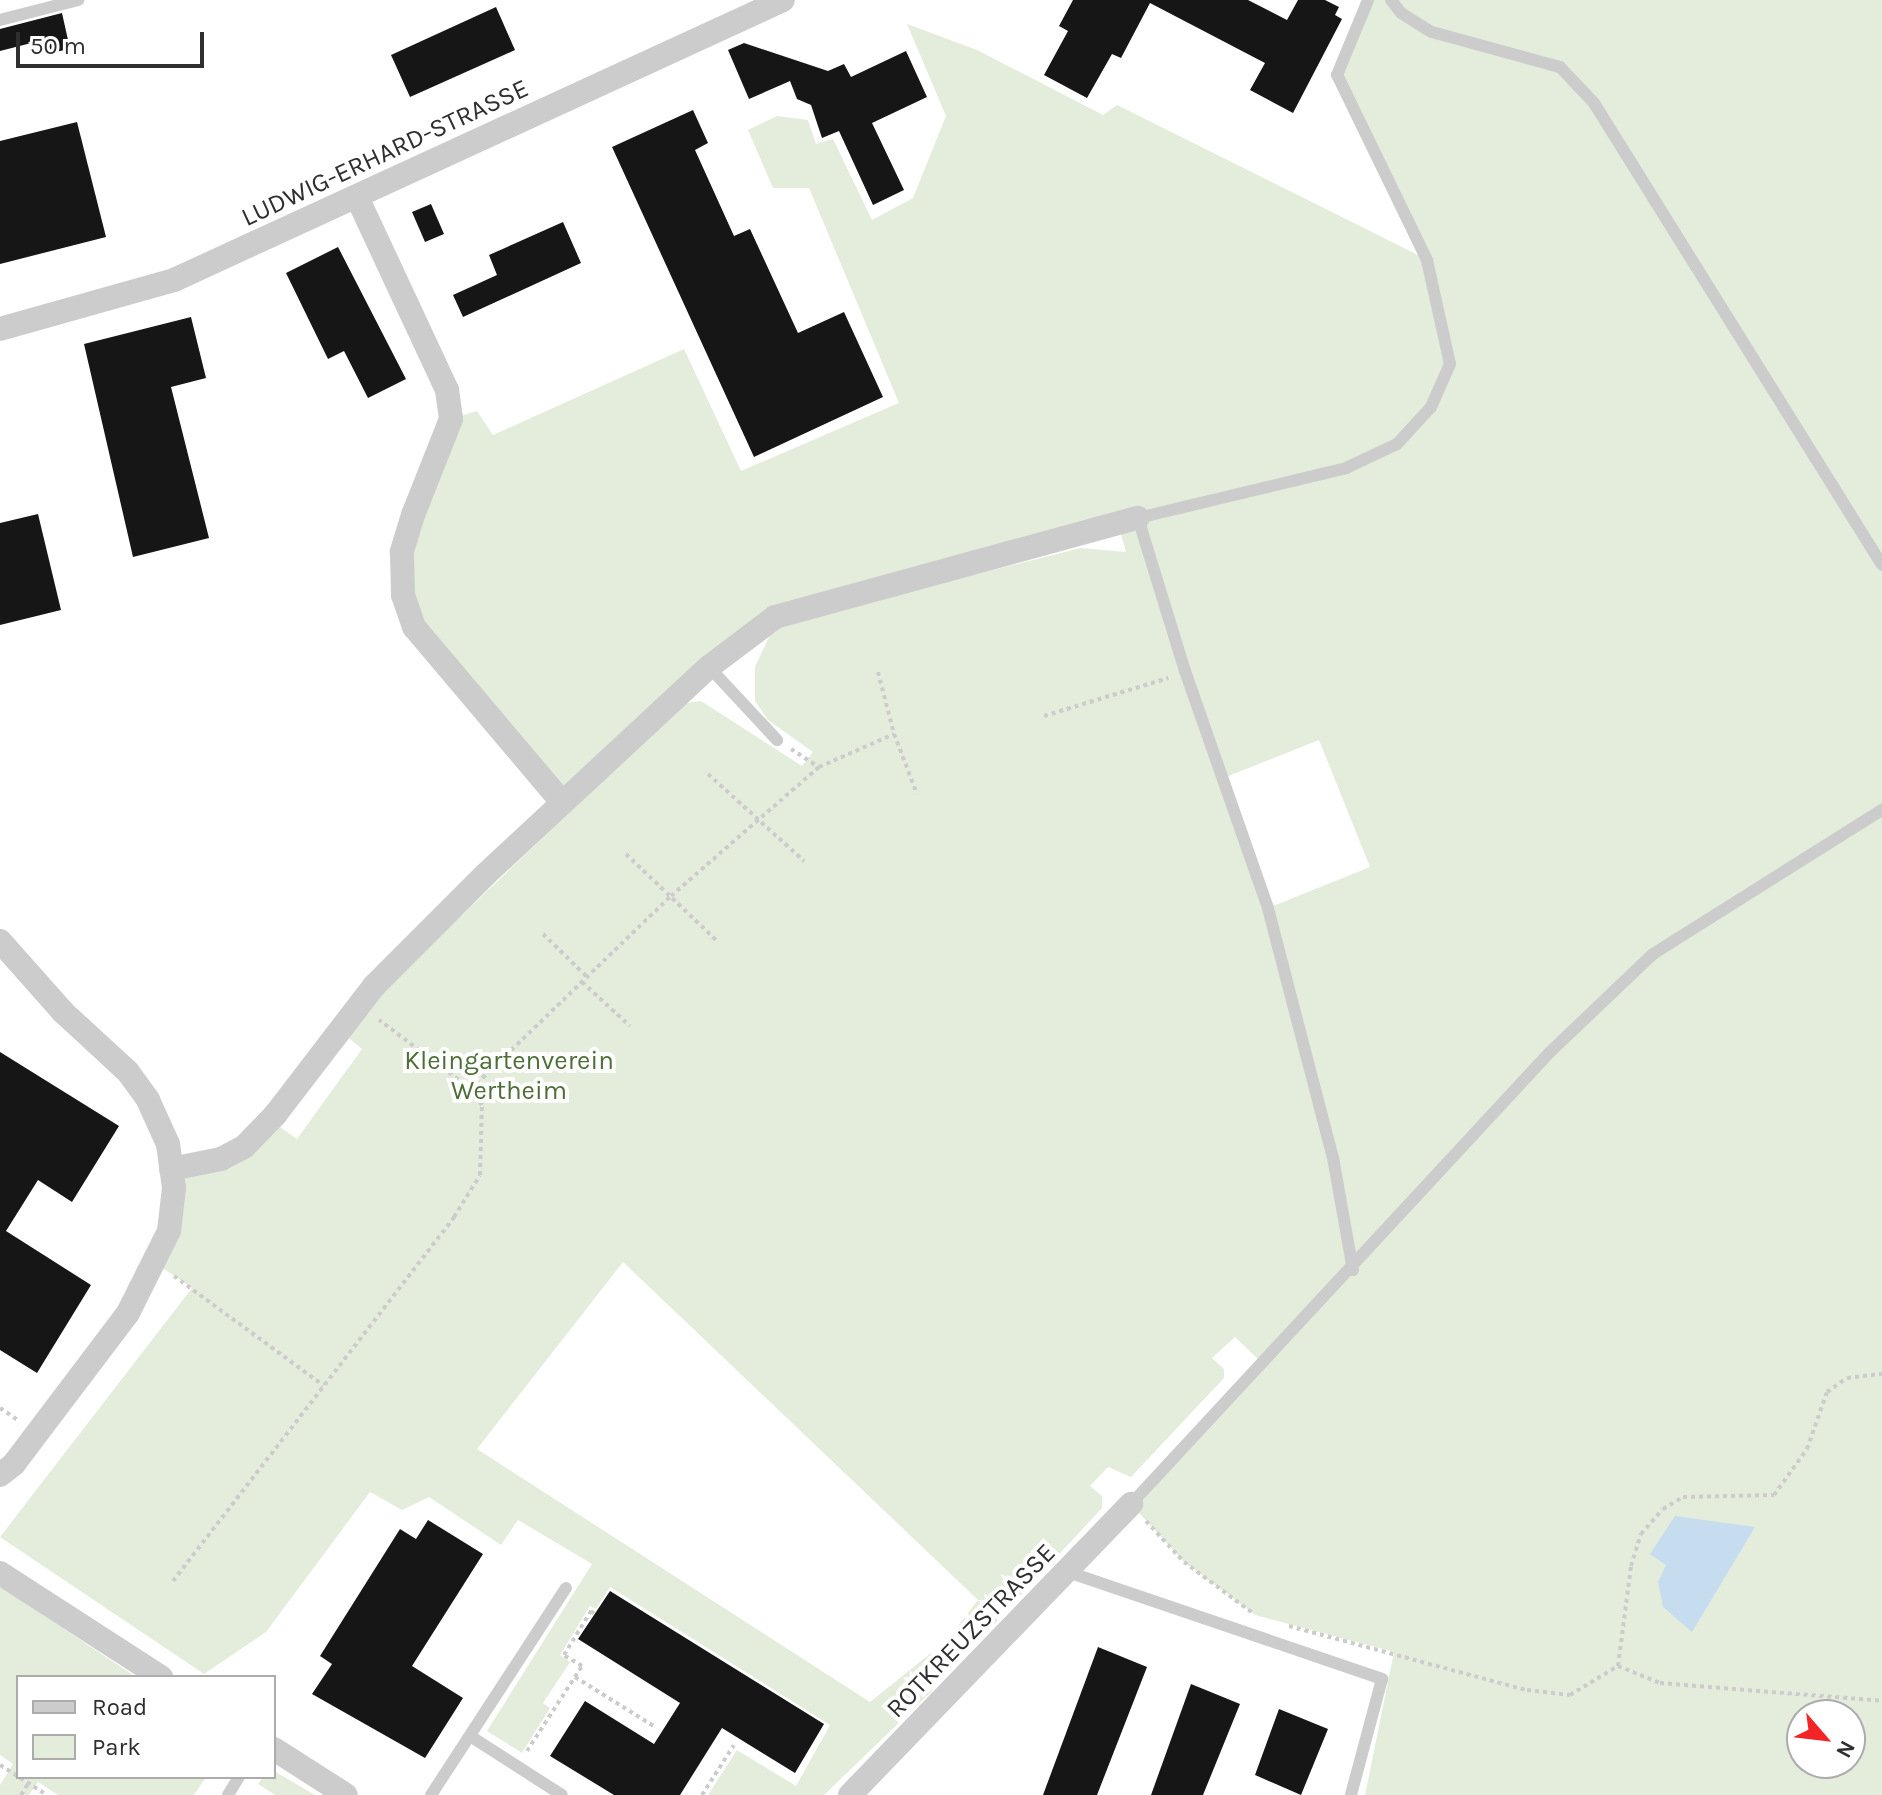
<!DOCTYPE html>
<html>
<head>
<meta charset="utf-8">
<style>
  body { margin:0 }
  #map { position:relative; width:1882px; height:1795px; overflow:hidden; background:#fff; font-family:Karla,sans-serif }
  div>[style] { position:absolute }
  .green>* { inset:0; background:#e4eddb }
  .water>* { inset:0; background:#c6dcef }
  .building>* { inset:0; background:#161616 }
  .path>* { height:4px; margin-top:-2px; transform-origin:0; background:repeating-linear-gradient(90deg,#ccc 0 4px,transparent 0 8px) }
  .service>* { height:12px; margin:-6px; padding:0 6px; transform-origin:6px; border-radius:6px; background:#ccc }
  .minor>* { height:24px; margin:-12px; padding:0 12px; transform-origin:12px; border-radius:12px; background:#ccc }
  span { translate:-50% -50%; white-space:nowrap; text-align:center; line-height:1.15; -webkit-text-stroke:8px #fff; paint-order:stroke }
  .street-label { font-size:26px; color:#2f2f2f }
  .park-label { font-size:26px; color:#4e6e38 }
  .legend { position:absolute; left:16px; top:1675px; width:260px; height:104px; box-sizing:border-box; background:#fff; border:2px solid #acacac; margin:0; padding:10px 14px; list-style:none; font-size:24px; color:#2f2f2f }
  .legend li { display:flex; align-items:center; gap:16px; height:40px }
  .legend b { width:40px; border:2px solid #acacac }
  .north { position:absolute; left:1786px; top:1699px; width:80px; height:80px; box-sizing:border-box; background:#fff; border:2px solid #acacac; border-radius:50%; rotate:118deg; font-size:22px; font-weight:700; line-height:32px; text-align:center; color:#2f2f2f }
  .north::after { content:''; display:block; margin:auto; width:28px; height:36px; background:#f32425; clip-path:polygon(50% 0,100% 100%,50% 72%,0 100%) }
  .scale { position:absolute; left:16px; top:32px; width:188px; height:36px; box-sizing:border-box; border:4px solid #2f2f2f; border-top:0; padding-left:10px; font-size:24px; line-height:28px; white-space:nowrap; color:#2f2f2f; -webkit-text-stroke:6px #fff; paint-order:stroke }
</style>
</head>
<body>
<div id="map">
  <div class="green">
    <div style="clip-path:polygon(evenodd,1368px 0,1882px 0,1882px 1795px,1365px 1795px,1394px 1652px,1255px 1615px,1184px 1562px,1131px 1504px,1263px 1364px,1235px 1337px,1212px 1358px,1224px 1369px,1224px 1378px,1131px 1477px,1108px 1467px,1090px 1486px,1102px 1496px,1102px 1508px,985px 1634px,958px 1626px,978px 1600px,623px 1262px,477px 1449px,870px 1702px,931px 1653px,939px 1678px,932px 1691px,824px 1795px,708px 1795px,737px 1750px,796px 1786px,830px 1725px,610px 1587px,596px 1609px,590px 1606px,560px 1655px,570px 1662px,543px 1703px,550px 1708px,522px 1753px,487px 1731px,592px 1564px,518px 1520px,501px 1545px,429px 1497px,402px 1510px,370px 1492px,266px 1632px,204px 1674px,0 1537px,192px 1288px,155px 1263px,171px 1169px,221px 1159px,270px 1120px,297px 1139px,362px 1049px,345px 1035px,402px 972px,673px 714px,686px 703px,701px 701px,802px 766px,813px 752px,768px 720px,755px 701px,755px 667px,770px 635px,790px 621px,1081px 548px,1126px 552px,1118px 524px,775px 617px,568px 796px,414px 627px,402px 552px,451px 419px,477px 411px,493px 435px,684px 349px,741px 471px,899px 403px,809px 188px,773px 188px,748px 130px,777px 116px,808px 120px,816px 144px,833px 139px,872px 220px,913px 198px,946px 116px,907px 24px,977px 50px,1103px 115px,1117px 105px,1426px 259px,1337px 75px,1368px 0,1319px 740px,1370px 867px,1268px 908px,1226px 777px,1319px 740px,1368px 0,1802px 1715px,1850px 1715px,1850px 1763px,1802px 1763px,1802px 1715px)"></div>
    <div style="clip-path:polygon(0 1586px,136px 1677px,18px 1677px,18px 1777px,206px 1777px,194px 1795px,58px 1795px,38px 1782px,29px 1795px,0 1795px,0 1785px,13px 1764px,0 1755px)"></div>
    <div style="clip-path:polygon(274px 1771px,315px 1795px,275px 1795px,258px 1784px,263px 1777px,274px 1777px)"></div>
  </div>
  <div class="water">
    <div style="clip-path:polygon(1675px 1516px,1755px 1527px,1692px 1632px,1663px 1607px,1658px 1582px,1666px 1565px,1650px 1554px)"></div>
  </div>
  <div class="building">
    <div style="clip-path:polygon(1073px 0,1248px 0,1287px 20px,1298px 0,1325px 0,1339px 7px,1335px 15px,1342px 19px,1293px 113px,1250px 90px,1265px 63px,1150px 3px,1121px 58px,1112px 54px,1087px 98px,1044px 75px,1068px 31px,1059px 26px)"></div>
    <div style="clip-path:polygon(496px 7px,515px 50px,410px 97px,391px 55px)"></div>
    <div style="clip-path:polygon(62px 13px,70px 49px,50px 53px,47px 39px,0 51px,0 29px)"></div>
    <div style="clip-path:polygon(744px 43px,828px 71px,844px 64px,851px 77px,906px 51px,927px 97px,872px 123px,904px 190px,873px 205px,839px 131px,822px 138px,811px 105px,797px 99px,790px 81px,749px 99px,728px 50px)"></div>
    <div style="clip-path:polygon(693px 110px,708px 143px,695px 150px,734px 236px,750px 229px,798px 333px,844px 312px,883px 397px,754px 457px,612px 147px)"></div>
    <div style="clip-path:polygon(77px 122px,106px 237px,0 264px,0 141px)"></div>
    <div style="clip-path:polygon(431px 204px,444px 234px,425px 242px,412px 212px)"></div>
    <div style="clip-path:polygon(563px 222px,581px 263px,463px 317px,453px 295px,497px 275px,489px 255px)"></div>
    <div style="clip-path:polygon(338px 247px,406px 379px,368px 398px,344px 351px,328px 359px,286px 273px)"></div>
    <div style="clip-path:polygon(191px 317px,206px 378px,171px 387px,209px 538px,133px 557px,84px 344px)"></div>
    <div style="clip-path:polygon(38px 514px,61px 610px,0 625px,0 523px)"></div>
    <div style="clip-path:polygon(0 1052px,119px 1126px,72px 1202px,38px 1180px,6px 1231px,91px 1285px,37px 1373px,0 1350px)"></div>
    <div style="clip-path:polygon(428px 1520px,483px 1554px,412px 1666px,463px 1698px,425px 1758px,312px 1694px,332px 1664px,320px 1656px,400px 1529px,416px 1539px)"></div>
    <div style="clip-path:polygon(610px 1591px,824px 1724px,795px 1773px,722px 1728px,680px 1795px,614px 1795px,550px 1756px,585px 1701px,654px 1744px,680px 1703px,578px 1639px)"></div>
    <div style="clip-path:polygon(1098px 1647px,1147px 1667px,1097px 1795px,1043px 1795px)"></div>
    <div style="clip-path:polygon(1191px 1684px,1240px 1704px,1203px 1795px,1151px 1795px)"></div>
    <div style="clip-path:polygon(1279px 1709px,1328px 1729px,1301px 1795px,1255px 1775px)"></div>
  </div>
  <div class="path">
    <div style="left:878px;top:672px;width:64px;rotate:75.5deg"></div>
    <div style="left:894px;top:734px;width:64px;rotate:69deg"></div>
    <div style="left:1044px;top:716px;width:130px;rotate:-17deg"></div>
    <div style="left:791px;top:749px;width:33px;rotate:33deg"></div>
    <div style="left:708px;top:774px;width:130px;rotate:42.2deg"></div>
    <div style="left:626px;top:854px;width:127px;rotate:43.7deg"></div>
    <div style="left:543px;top:934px;width:62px;rotate:44.3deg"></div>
    <div style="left:582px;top:982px;width:65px;rotate:42.5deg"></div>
    <div style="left:471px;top:1089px;width:278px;rotate:-44deg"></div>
    <div style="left:671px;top:896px;width:196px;rotate:-41.1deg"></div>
    <div style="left:819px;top:767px;width:82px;rotate:-23.7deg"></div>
    <div style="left:174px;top:1276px;width:185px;rotate:36.2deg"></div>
    <div style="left:0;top:1408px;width:22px;rotate:34deg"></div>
    <div style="left:1146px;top:1521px;width:56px;rotate:47.2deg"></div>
    <div style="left:1184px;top:1562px;width:87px;rotate:36.6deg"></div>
    <div style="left:173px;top:1581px;width:460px;rotate:-52.3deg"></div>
    <div style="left:454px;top:1217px;width:49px;rotate:-58.2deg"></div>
    <div style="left:480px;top:1175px;width:70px;rotate:-88.4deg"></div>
    <div style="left:482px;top:1105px;width:19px;rotate:-125deg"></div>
    <div style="left:471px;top:1089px;width:115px;rotate:-143.1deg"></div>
    <div style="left:1289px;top:1626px;width:246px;rotate:15.1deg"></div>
    <div style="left:1527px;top:1690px;width:43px;rotate:6.6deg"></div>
    <div style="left:1570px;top:1695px;width:56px;rotate:-31.1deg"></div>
    <div style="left:1618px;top:1666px;width:101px;rotate:-82.6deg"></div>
    <div style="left:1631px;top:1566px;width:34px;rotate:-73deg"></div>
    <div style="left:1641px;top:1534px;width:33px;rotate:-49deg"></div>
    <div style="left:1663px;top:1509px;width:23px;rotate:-31deg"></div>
    <div style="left:1683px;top:1497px;width:91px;rotate:-1.3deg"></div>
    <div style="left:1774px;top:1495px;width:57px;rotate:-54.3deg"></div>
    <div style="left:1807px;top:1449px;width:60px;rotate:-70.7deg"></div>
    <div style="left:1827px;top:1392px;width:24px;rotate:-35deg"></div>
    <div style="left:1847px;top:1378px;width:35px;rotate:-7deg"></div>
    <div style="left:1618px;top:1666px;width:45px;rotate:22deg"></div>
    <div style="left:1660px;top:1683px;width:223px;rotate:4.6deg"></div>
    <div style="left:575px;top:1677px;width:94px;rotate:32deg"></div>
    <div style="left:527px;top:1751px;width:101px;rotate:-57.1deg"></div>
    <div style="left:582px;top:1666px;width:21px;rotate:-149deg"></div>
    <div style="left:564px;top:1655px;width:52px;rotate:-58.5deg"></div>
    <div style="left:591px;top:1611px;width:5px;rotate:37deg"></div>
    <div style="left:0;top:1765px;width:56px;rotate:32.6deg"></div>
    <div style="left:21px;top:1795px;width:13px;rotate:-58deg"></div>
    <div style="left:702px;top:1795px;width:59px;rotate:-57.4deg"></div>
  </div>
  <div class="service">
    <div style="left:1391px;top:0;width:16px;rotate:52deg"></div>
    <div style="left:1401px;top:13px;width:36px;rotate:32deg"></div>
    <div style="left:1432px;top:32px;width:133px;rotate:15.3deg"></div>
    <div style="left:1560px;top:67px;width:50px;rotate:46.6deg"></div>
    <div style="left:1594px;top:103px;width:544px;rotate:58.06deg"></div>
    <div style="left:0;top:20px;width:81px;rotate:-14.4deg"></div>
    <div style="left:709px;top:667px;width:100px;rotate:47deg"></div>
    <div style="left:1353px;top:1270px;width:114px;rotate:-100.1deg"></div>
    <div style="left:1333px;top:1158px;width:258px;rotate:-104.6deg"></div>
    <div style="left:1268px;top:908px;width:251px;rotate:-109.3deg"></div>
    <div style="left:1185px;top:671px;width:160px;rotate:-107.1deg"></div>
    <div style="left:1138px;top:518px;width:214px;rotate:-13.5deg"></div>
    <div style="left:1346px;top:468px;width:56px;rotate:-25.2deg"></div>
    <div style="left:1397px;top:444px;width:50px;rotate:-47.4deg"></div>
    <div style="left:1431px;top:407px;width:47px;rotate:-66.2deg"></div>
    <div style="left:1450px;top:364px;width:107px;rotate:-102.5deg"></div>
    <div style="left:1427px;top:260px;width:206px;rotate:-115.9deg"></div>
    <div style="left:1337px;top:75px;width:81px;rotate:-67.5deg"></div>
    <div style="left:1131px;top:1504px;width:615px;rotate:-47.17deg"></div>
    <div style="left:1549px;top:1053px;width:144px;rotate:-43.6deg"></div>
    <div style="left:1653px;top:954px;width:271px;rotate:-32.2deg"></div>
    <div style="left:1068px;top:1572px;width:332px;rotate:18.8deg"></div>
    <div style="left:1382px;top:1679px;width:120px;rotate:105deg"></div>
    <div style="left:470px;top:1736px;width:109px;rotate:32.7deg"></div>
    <div style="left:228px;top:1795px;width:21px;rotate:-59deg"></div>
    <div style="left:431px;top:1795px;width:247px;rotate:-56.9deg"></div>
  </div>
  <div class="minor">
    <div style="left:357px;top:197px;width:213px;rotate:65deg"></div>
    <div style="left:447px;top:390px;width:29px;rotate:82deg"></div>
    <div style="left:451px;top:419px;width:103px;rotate:111.6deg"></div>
    <div style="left:413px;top:515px;width:39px;rotate:107deg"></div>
    <div style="left:402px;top:552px;width:43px;rotate:88.7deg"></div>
    <div style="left:403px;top:595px;width:34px;rotate:71deg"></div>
    <div style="left:414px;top:627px;width:229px;rotate:49.8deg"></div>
    <div style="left:0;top:329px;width:181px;rotate:-15.7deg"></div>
    <div style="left:174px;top:280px;width:670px;rotate:-24.69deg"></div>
    <div style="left:0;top:941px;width:95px;rotate:48.4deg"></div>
    <div style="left:63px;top:1012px;width:88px;rotate:42.7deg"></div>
    <div style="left:128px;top:1072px;width:34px;rotate:54deg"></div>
    <div style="left:148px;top:1100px;width:48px;rotate:65.6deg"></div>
    <div style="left:168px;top:1144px;width:44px;rotate:82.2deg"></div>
    <div style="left:174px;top:1188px;width:43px;rotate:96.6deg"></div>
    <div style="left:169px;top:1231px;width:92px;rotate:116.6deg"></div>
    <div style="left:128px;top:1313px;width:189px;rotate:127.1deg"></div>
    <div style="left:14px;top:1464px;width:18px;rotate:142deg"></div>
    <div style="left:171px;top:1169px;width:51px;rotate:-11.3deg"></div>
    <div style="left:221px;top:1159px;width:26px;rotate:-28deg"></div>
    <div style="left:244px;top:1147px;width:45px;rotate:-45.9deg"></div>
    <div style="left:275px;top:1115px;width:163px;rotate:-52.5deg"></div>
    <div style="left:374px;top:986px;width:158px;rotate:-45deg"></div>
    <div style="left:486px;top:874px;width:304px;rotate:-42.9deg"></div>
    <div style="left:709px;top:667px;width:83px;rotate:-37.1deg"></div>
    <div style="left:775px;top:617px;width:376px;rotate:-15.3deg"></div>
    <div style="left:0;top:1573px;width:192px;rotate:32.9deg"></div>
    <div style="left:274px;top:1749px;width:85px;rotate:32.6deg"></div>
    <div style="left:850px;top:1795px;width:405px;rotate:-46deg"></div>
  </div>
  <div class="street-label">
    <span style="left:385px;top:153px;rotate:-25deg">LUDWIG-ERHARD-STRASSE</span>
    <span style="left:971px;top:1631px;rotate:-46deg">ROTKREUZSTRASSE</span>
  </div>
  <div class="park-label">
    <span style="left:509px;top:1076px">Kleingartenverein<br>Wertheim</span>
  </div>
  <ul class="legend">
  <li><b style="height:10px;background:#ccc"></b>Road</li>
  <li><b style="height:22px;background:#e4eddb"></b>Park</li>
  </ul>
  <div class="north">N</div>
  <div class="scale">50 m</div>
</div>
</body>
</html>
